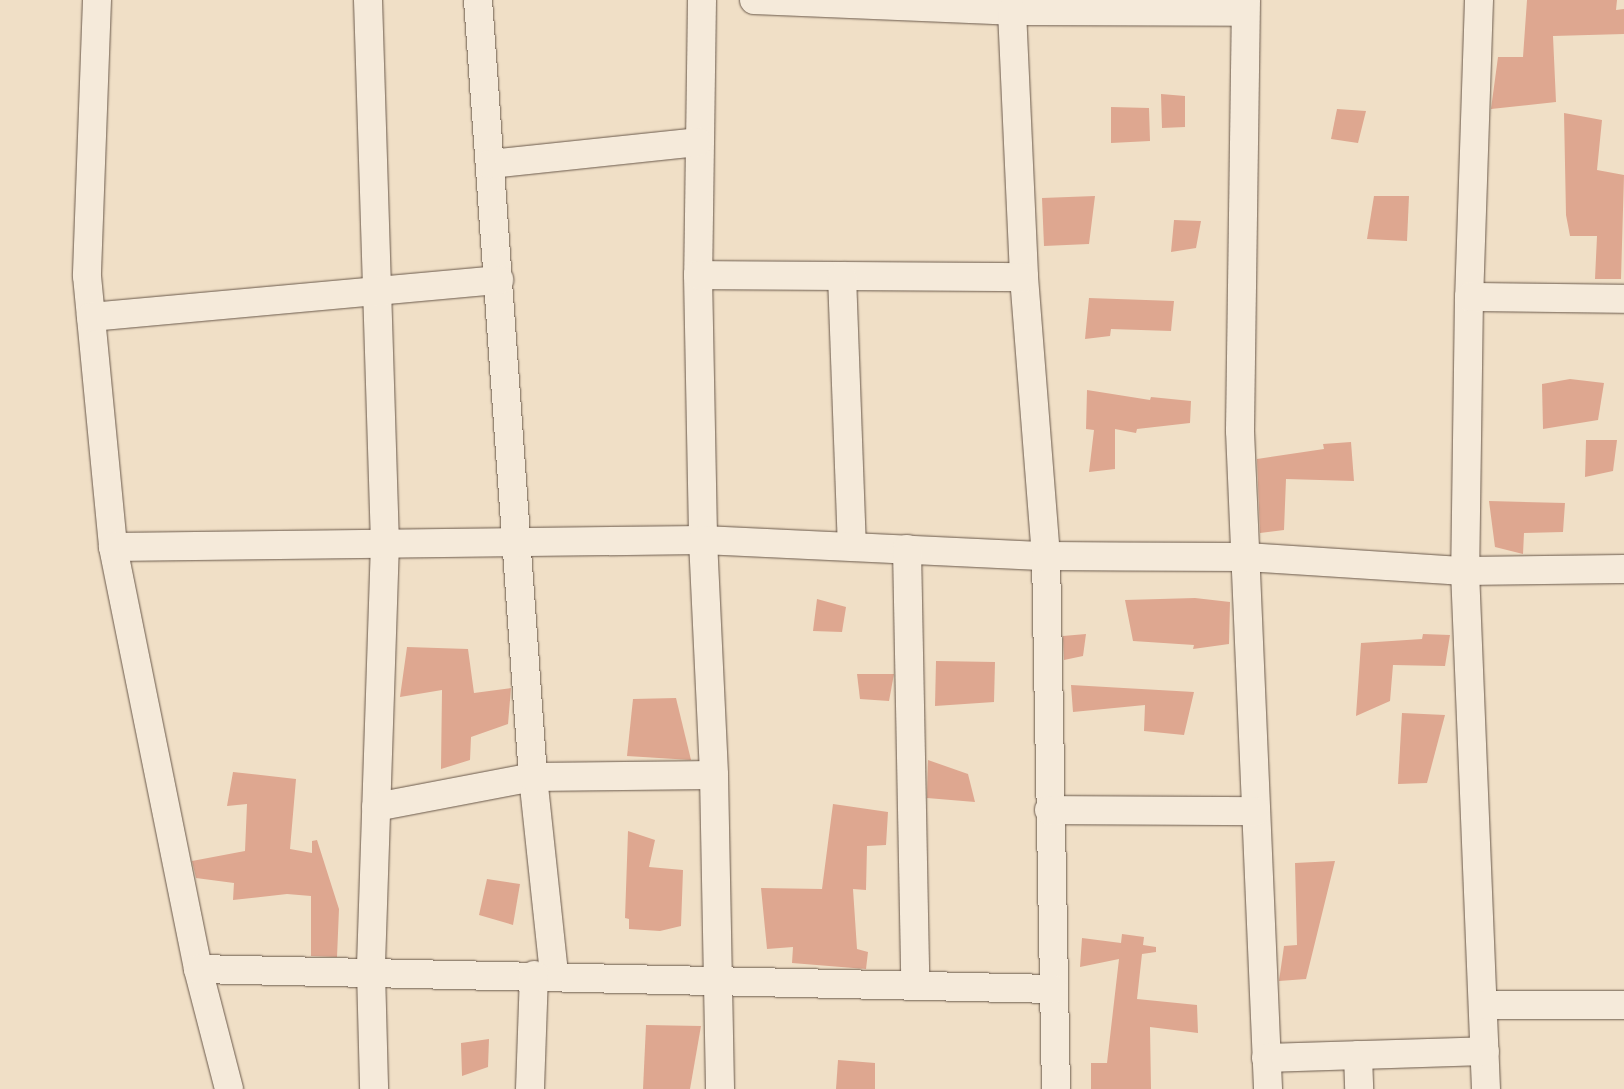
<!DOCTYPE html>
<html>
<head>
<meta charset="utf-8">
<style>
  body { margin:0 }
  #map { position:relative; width:1624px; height:1089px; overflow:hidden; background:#f0dfc6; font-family:"IM FELL French Canon",serif }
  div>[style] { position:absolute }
  .building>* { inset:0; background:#dea790 }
  .roads { filter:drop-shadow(0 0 1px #6a594b) drop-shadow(0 0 1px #6a594b) }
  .street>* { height:28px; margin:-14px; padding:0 14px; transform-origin:14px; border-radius:14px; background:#f5eada }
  span { translate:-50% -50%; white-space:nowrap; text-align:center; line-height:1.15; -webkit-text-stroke:4px #f5eada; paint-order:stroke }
</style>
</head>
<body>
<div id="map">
  <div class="building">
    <div style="clip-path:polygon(1527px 0,1617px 0,1616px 10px,1624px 9px,1624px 34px,1553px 36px,1556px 102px,1491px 109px,1498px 57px,1523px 57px)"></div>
    <div style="clip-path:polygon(1161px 94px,1185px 96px,1185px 127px,1162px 128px)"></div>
    <div style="clip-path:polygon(1111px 107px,1149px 108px,1150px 141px,1111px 143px)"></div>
    <div style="clip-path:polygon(1337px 109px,1366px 111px,1358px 143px,1331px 139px)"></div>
    <div style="clip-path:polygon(1564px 113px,1602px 120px,1597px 170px,1624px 175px,1621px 279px,1595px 279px,1597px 236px,1570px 236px,1566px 215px)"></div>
    <div style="clip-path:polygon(1095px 196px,1089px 244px,1044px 246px,1042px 198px)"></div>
    <div style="clip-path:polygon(1374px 196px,1409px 196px,1407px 241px,1367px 239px)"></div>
    <div style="clip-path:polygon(1174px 220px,1201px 221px,1196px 248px,1171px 252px)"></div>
    <div style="clip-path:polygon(1089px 298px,1174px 301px,1171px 331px,1111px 329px,1110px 336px,1085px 339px)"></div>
    <div style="clip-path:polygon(1570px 379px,1604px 383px,1598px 420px,1543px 429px,1542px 384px)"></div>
    <div style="clip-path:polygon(1087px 390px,1150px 400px,1151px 397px,1191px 401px,1190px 423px,1137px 429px,1136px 433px,1115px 429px,1115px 469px,1089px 472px,1094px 430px,1086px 429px)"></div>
    <div style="clip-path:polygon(1586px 440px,1617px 440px,1613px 471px,1585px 477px)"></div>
    <div style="clip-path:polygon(1351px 442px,1354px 481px,1286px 479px,1284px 530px,1260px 533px,1257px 459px,1324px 449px,1323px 444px)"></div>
    <div style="clip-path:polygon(1489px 501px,1565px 503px,1563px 532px,1524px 533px,1523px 554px,1495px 547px)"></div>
    <div style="clip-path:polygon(1195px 598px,1230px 602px,1229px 644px,1193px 649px,1194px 645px,1133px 641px,1125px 600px)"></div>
    <div style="clip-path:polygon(817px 599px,846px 607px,842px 632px,813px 631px)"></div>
    <div style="clip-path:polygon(1086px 634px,1083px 656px,1064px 660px,1063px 636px)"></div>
    <div style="clip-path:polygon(1423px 634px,1450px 635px,1445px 666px,1393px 665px,1390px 701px,1356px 716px,1361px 643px,1422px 639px)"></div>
    <div style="clip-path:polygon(407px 647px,468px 649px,474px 693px,511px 688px,508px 724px,471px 737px,470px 760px,441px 769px,442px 690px,400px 697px)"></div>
    <div style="clip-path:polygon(936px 661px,995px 662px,994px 702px,935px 706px)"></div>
    <div style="clip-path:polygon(857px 674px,894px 674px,889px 701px,860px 699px)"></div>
    <div style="clip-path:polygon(1071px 685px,1194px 692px,1184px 735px,1144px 731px,1145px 705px,1073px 712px)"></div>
    <div style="clip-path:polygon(676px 698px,691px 760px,627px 756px,633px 699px)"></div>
    <div style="clip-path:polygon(1402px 713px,1445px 715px,1427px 783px,1398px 784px)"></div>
    <div style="clip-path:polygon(928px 760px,968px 774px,975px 802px,927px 798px)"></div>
    <div style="clip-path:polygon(233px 772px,296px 779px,290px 849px,312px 853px,312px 841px,317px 840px,339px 909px,337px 957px,311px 956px,311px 896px,287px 894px,233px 900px,234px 883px,196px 878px,192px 861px,245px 851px,247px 804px,227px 806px)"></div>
    <div style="clip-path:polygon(833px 804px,888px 812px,886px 845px,867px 846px,866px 890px,853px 889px,857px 949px,868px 952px,866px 969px,792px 963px,793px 947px,767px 949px,761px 888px,822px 889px)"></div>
    <div style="clip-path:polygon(628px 831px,655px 840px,649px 867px,683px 870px,681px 926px,660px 931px,629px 929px,629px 919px,625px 918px)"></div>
    <div style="clip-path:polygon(1335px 861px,1306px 979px,1279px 981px,1284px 946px,1297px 945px,1295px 863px)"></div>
    <div style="clip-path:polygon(487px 879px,520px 884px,513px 925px,479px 915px)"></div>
    <div style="clip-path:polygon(1122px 934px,1144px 937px,1143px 945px,1156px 947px,1156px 952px,1142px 954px,1137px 999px,1197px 1005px,1198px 1033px,1150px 1027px,1151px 1089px,1091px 1089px,1091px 1063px,1107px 1063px,1119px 959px,1080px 967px,1082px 938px,1121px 943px)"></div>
    <div style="clip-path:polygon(646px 1025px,701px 1026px,690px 1089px,643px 1089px)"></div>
    <div style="clip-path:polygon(489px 1039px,488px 1067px,462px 1076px,461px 1043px)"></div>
    <div style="clip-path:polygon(838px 1060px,875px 1063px,875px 1089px,836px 1089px)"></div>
  </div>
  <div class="roads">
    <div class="street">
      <div style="left:97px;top:0;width:276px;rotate:92.1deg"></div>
      <div style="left:87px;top:276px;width:272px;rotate:84.5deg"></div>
      <div style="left:113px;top:547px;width:430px;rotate:78.6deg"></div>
      <div style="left:198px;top:969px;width:124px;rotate:75.5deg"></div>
      <div style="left:368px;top:0;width:543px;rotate:88.21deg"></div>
      <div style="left:385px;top:543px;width:428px;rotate:91.9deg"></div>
      <div style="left:371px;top:971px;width:118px;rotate:88.5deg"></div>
      <div style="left:478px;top:0;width:779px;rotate:85.95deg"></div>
      <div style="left:533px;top:777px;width:199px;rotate:83.9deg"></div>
      <div style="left:702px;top:0;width:275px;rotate:90.8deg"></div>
      <div style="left:698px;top:275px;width:265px;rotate:88.9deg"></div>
      <div style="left:703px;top:540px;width:235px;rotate:87.3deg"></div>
      <div style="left:714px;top:775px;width:314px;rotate:88.9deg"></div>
      <div style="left:754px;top:0;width:258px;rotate:2.4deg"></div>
      <div style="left:1012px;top:11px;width:233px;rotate:0.2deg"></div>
      <div style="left:1246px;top:0;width:431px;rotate:90.8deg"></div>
      <div style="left:1240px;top:431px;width:659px;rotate:87.56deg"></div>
      <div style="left:1479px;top:0;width:297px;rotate:91.9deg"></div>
      <div style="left:1469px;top:297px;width:274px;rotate:90.8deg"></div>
      <div style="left:1465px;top:571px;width:518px;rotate:87.68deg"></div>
      <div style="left:1012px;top:11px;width:266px;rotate:87.4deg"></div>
      <div style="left:1024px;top:277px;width:280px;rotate:85.5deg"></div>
      <div style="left:1046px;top:556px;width:533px;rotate:88.93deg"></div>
      <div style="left:490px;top:164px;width:209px;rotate:-6deg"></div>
      <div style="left:698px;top:275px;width:326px;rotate:0.4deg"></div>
      <div style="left:842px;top:276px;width:269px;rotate:87.9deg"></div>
      <div style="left:1469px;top:297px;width:155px;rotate:0.7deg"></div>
      <div style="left:91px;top:317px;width:410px;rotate:-5.2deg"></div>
      <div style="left:113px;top:547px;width:590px;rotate:-0.68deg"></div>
      <div style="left:703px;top:540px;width:343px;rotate:2.7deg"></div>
      <div style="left:1046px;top:556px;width:200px;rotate:0.3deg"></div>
      <div style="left:1246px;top:557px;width:219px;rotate:3.7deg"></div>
      <div style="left:1465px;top:571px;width:159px;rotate:-0.7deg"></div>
      <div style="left:907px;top:549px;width:436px;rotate:88.9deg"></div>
      <div style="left:376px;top:807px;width:160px;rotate:-10.8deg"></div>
      <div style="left:533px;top:777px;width:181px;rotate:-0.6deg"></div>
      <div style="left:1049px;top:810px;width:207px;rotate:0.3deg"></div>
      <div style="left:198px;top:969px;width:855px;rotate:1.34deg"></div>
      <div style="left:1484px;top:1005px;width:140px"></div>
      <div style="left:1358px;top:1055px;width:34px;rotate:88deg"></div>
      <div style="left:1266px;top:1058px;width:219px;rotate:-1.8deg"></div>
      <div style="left:530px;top:1089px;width:114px;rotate:-88deg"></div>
    </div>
  </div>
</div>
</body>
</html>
